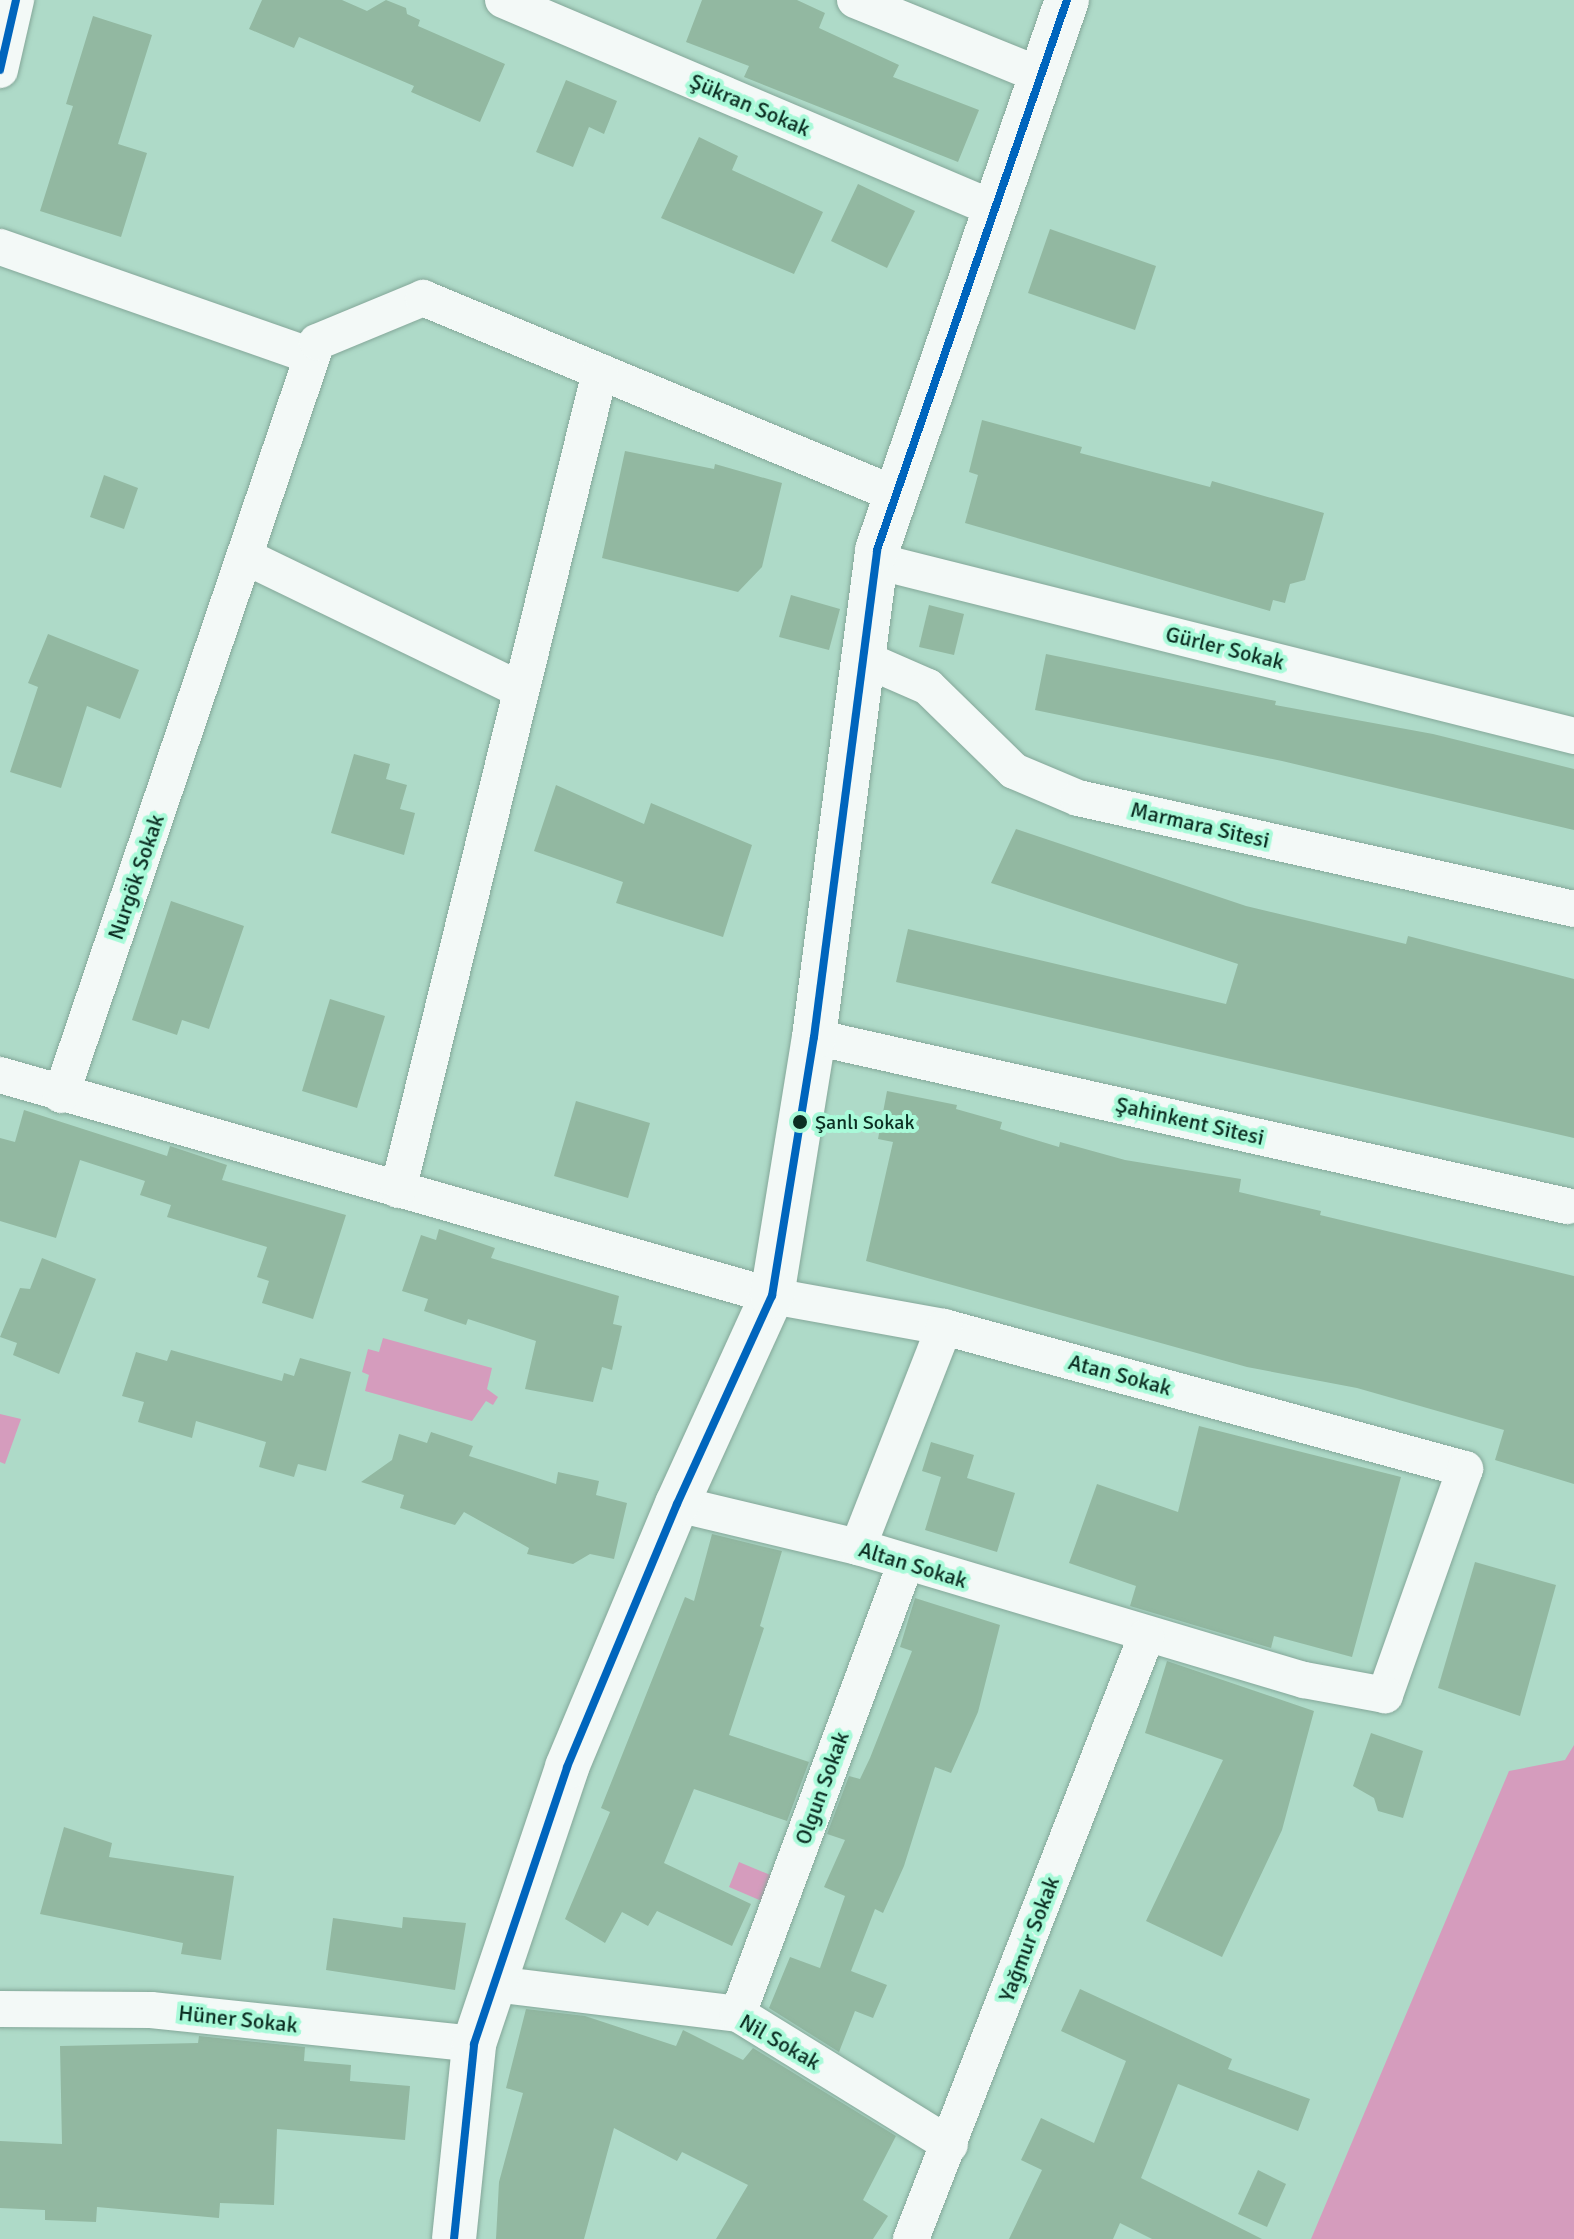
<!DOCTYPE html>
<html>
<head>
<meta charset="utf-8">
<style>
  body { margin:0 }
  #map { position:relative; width:1574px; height:2239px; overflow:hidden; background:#aedac8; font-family:Signika,sans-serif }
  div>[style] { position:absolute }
  .water>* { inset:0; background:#d59cbd }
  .building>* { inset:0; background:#92b8a1 }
  .roads { filter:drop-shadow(0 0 2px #84a799) drop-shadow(0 0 2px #84a799) }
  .minor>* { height:36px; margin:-18px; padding:0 18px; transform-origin:18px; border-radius:18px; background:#f3f9f7 }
  .secondary>* { height:44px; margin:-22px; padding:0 22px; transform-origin:22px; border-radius:22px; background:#f3f9f7 }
  .bus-1>* { height:8px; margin:-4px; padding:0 4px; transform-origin:4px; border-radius:4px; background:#0065bd }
  .dots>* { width:22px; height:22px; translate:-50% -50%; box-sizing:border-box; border:4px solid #a9fad9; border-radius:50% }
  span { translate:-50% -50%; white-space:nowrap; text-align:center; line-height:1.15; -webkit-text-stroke:8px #a9fad9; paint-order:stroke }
  .bus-label { font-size:20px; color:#0b2e22 }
  .left { translate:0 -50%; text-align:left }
  .street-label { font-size:22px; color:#0b2e22 }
</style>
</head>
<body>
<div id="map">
  <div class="water">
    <div style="clip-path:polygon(383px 1338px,492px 1368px,487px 1389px,498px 1397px,493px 1405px,486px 1401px,472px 1421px,365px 1391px,369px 1375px,362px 1372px,368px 1349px,379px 1352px)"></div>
    <div style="clip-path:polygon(0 1414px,21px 1419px,5px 1464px,0 1462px)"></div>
    <div style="clip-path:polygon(1574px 1745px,1574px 2239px,1311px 2239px,1509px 1771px,1565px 1760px)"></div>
    <div style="clip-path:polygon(739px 1862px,775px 1877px,764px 1902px,729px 1887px)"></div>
  </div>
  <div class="building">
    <div style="clip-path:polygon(262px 0,342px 0,367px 11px,386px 0,406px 8px,407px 14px,420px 20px,418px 26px,505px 64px,480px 122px,411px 92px,414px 86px,299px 37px,294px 48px,249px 29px)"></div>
    <div style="clip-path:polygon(702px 0,797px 0,825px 13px,819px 28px,899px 65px,893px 77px,979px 110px,958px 162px,759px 83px,744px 77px,749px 66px,686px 42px)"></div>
    <div style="clip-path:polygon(93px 16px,152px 35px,118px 144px,147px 153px,121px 237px,40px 211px,73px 106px,66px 104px)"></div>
    <div style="clip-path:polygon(566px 80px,617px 101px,604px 134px,589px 127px,573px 167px,536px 152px)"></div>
    <div style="clip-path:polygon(699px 137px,738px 156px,732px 170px,823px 212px,794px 274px,661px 218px)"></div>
    <div style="clip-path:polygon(858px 184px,915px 211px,887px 268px,831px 241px)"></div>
    <div style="clip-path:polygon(1050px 229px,1156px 266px,1135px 330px,1028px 293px)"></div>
    <div style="clip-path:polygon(982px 420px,1082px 447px,1080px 453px,1210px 487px,1212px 481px,1324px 513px,1305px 580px,1290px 584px,1285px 603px,1273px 600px,1270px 611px,965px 523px,978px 475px,969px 472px)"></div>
    <div style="clip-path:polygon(625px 451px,714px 469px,715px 464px,782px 483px,762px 567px,738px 592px,602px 558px)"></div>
    <div style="clip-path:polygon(104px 475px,138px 488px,124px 529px,90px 517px)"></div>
    <div style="clip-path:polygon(791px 595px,840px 609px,829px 650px,779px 637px)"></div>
    <div style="clip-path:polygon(929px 605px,964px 614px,954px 655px,919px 647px)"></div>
    <div style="clip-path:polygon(48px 634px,139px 670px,120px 719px,87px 706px,61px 788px,10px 772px,38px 687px,28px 683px)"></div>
    <div style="clip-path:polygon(1046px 654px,1276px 701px,1275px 705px,1433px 734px,1574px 769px,1574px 830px,1282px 761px,1035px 710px)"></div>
    <div style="clip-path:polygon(354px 754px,390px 764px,386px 779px,407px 785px,400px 809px,415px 813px,404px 855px,331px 833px)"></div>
    <div style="clip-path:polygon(556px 785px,644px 824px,651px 803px,752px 845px,723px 937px,616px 903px,623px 882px,534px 851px)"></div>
    <div style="clip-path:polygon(1016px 829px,1246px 906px,1406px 944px,1408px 936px,1574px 979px,1574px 1138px,896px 982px,908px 929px,1226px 1004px,1238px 964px,991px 883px)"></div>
    <div style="clip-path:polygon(171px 901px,244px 926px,209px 1029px,182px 1020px,177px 1035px,132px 1020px)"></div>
    <div style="clip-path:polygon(330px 999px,385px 1016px,357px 1108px,302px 1091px)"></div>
    <div style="clip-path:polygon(887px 1091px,957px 1105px,956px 1109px,1002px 1122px,1000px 1129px,1059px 1147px,1060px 1142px,1125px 1160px,1241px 1179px,1239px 1192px,1321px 1211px,1320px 1215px,1574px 1276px,1574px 1484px,1495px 1460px,1504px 1430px,1357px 1388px,1247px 1367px,866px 1261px,893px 1142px,878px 1139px)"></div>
    <div style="clip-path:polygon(576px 1101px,650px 1123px,628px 1198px,554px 1176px)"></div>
    <div style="clip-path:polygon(24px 1110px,167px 1156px,170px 1146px,227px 1165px,222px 1180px,346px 1215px,313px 1319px,262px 1303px,269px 1281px,257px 1277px,267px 1247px,167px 1217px,171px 1205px,140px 1195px,145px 1181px,80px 1160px,56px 1238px,0 1221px,0 1138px,15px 1142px)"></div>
    <div style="clip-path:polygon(439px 1229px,495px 1248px,491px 1258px,619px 1296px,613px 1324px,622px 1326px,612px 1370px,602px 1367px,593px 1402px,525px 1389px,536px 1341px,468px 1319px,466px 1325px,424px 1311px,428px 1299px,402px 1291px,421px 1235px,436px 1240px)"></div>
    <div style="clip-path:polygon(42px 1258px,96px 1279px,59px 1374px,13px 1355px,17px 1343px,0 1337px,20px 1288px,30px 1289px)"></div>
    <div style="clip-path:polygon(171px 1350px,282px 1381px,284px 1373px,294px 1376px,300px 1358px,351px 1372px,326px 1471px,298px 1464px,294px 1477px,259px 1467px,266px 1442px,196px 1421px,192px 1438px,138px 1422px,144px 1402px,122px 1396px,136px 1352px,167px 1361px)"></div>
    <div style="clip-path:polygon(1199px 1426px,1401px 1477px,1352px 1657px,1274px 1636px,1271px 1648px,1130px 1606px,1136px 1586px,1069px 1563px,1097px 1484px,1178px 1512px)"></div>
    <div style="clip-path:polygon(431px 1432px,473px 1446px,469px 1456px,556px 1484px,558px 1472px,599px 1481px,596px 1495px,627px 1503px,614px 1559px,590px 1554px,573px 1564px,527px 1554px,529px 1548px,464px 1512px,455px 1525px,400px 1508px,404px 1495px,361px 1482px,392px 1460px,399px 1434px,427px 1443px)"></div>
    <div style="clip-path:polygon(931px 1442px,974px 1455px,967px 1478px,1015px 1493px,997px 1552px,925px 1530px,941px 1477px,922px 1471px)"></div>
    <div style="clip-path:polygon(712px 1534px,782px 1551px,760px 1626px,764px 1628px,729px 1735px,809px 1762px,787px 1821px,694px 1789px,664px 1863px,751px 1904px,732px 1946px,657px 1911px,648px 1926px,622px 1912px,605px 1943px,565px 1919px,610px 1812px,601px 1808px,685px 1597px,694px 1601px)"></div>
    <div style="clip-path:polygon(1475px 1562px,1556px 1585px,1520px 1716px,1438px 1688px)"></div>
    <div style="clip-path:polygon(915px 1598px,1000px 1625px,978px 1712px,951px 1773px,935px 1767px,904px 1866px,883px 1913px,875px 1909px,851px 1971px,887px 1985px,873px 2018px,855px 2011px,839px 2052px,769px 2008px,790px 1957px,820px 1968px,845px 1896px,824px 1887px,845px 1840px,827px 1834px,849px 1776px,860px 1779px,870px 1758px,912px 1651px,900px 1647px)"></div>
    <div style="clip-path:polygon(1167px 1661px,1314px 1711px,1282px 1830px,1222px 1957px,1146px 1921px,1223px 1760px,1145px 1733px)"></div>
    <div style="clip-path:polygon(1371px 1733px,1423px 1751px,1403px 1818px,1378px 1811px,1374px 1798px,1353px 1786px)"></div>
    <div style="clip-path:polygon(64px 1827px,112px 1843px,109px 1857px,234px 1876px,221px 1960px,181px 1954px,183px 1943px,40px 1914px)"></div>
    <div style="clip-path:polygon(403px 1917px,466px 1923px,455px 1990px,326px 1970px,333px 1918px,402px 1928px)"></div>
    <div style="clip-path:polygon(1080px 1989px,1232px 2059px,1228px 2069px,1310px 2099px,1298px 2131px,1178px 2084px,1141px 2178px,1262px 2239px,1152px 2239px,1120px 2223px,1113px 2239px,1009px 2239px,1042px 2170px,1021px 2160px,1041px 2118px,1094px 2143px,1126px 2061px,1061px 2031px)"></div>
    <div style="clip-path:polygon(526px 2009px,585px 2016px,676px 2046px,683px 2030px,743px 2060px,753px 2048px,896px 2136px,863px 2200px,888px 2216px,873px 2239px,716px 2239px,748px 2185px,682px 2152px,677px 2161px,614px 2128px,584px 2239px,496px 2239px,499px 2182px,523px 2093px,506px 2088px)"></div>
    <div style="clip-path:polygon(199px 2036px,305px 2047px,304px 2061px,351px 2065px,350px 2081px,410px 2086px,405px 2140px,277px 2129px,274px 2205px,220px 2203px,219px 2218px,97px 2207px,96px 2222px,45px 2220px,45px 2210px,0 2208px,0 2141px,62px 2144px,60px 2046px,198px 2043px)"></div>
    <div style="clip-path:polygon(1258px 2170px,1286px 2184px,1267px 2227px,1238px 2214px)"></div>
  </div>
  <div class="roads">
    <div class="minor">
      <div style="left:503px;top:0;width:537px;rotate:23.03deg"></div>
      <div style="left:855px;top:0;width:202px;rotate:22.1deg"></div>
      <div style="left:0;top:70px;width:72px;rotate:-77.1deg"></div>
      <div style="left:0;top:247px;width:330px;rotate:19.3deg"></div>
      <div style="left:877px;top:550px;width:11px;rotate:95deg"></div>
      <div style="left:876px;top:561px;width:720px;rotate:14.07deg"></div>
      <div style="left:246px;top:557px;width:303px;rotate:25.8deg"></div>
      <div style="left:864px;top:659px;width:70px;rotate:23.6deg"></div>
      <div style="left:928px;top:687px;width:120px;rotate:44.3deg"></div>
      <div style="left:1014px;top:771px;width:69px;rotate:22.9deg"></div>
      <div style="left:1078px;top:798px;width:508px;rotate:12.61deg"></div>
      <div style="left:814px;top:1037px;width:772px;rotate:12.65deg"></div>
      <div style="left:0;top:1075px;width:803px;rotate:15.97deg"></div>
      <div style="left:772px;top:1296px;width:175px;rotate:10.2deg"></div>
      <div style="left:944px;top:1327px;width:540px;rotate:15.25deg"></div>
      <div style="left:1465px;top:1469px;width:240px;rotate:109.5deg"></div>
      <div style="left:1385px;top:1695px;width:82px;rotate:-169.5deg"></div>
      <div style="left:1304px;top:1680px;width:465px;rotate:-163.4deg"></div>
      <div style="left:858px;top:1547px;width:186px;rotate:-166.6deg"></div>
      <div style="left:61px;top:1095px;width:795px;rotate:-71.22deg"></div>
      <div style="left:317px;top:342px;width:115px;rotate:-22.5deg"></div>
      <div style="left:423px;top:298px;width:513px;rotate:22.57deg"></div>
      <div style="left:398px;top:1190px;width:843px;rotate:-76.13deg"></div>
      <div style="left:858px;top:1547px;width:236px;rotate:-68.6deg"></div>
      <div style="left:495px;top:1984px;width:245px;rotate:7deg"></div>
      <div style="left:738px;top:2014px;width:249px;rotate:31.7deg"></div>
      <div style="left:0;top:2009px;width:151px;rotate:0.4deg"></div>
      <div style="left:151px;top:2010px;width:325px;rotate:6deg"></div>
      <div style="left:738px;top:2014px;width:482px;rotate:-69.6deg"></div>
      <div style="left:911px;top:2239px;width:646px;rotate:-68.68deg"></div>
    </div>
    <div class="secondary">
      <div style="left:454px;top:2239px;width:196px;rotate:-84.1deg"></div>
      <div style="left:474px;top:2044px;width:292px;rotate:-71.4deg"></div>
      <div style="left:567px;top:1767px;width:285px;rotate:-67.3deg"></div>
      <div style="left:677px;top:1504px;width:229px;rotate:-65.5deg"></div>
      <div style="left:772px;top:1296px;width:262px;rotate:-80.8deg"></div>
      <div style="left:814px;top:1037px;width:491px;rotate:-82.6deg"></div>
      <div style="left:877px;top:550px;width:582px;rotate:-70.94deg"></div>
    </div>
  </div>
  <div class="bus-1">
    <div style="left:0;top:70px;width:72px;rotate:-77.1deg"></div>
    <div style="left:454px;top:2239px;width:196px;rotate:-84.1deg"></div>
    <div style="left:474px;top:2044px;width:292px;rotate:-71.4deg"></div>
    <div style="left:567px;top:1767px;width:285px;rotate:-67.3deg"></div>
    <div style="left:677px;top:1504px;width:229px;rotate:-65.5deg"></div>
    <div style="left:772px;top:1296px;width:262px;rotate:-80.8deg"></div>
    <div style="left:814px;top:1037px;width:491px;rotate:-82.6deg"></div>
    <div style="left:877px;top:550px;width:582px;rotate:-70.94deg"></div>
  </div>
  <div class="dots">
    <div style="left:800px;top:1122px;background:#0b2e22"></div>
  </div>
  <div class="bus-label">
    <span class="left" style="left:815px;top:1122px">Şanlı Sokak</span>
  </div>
  <div class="street-label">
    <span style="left:750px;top:105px;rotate:23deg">Şükran Sokak</span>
    <span style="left:1225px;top:648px;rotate:14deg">Gürler Sokak</span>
    <span style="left:1200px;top:825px;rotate:13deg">Marmara Sitesi</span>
    <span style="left:136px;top:877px;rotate:-71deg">Nurgök Sokak</span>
    <span style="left:1190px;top:1121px;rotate:13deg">Şahinkent Sitesi</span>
    <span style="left:1120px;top:1375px;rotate:15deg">Atan Sokak</span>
    <span style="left:913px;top:1565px;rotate:17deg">Altan Sokak</span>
    <span style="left:822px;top:1788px;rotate:-70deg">Olgun Sokak</span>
    <span style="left:1029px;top:1939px;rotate:-69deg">Yağmur Sokak</span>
    <span style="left:238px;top:2019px;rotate:6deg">Hüner Sokak</span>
    <span style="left:780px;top:2042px;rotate:30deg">Nil Sokak</span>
  </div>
</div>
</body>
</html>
